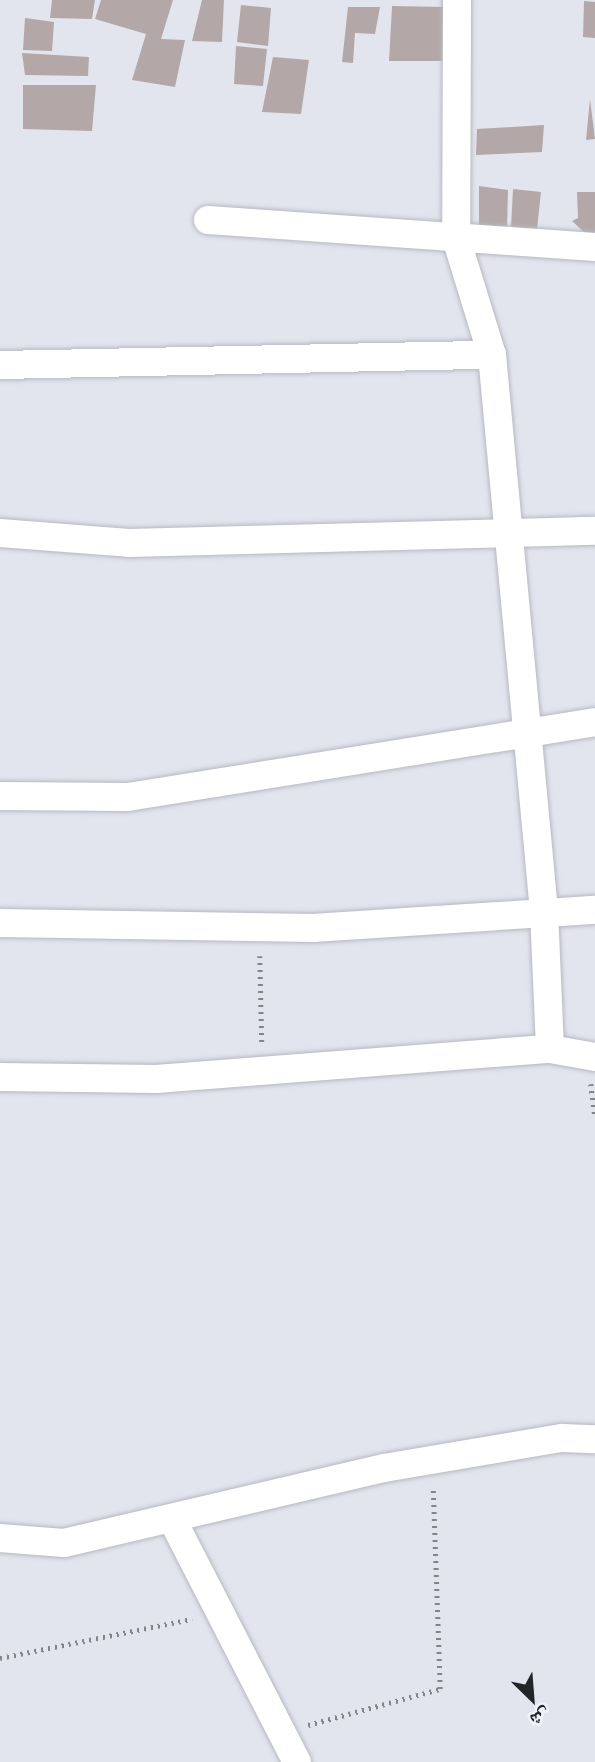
<!DOCTYPE html>
<html>
<head>
<meta charset="utf-8">
<style>
  body { margin:0 }
  #map { position:relative; width:595px; height:1762px; overflow:hidden; background:#e3e5ee; font-family:Ubuntu,"Noto Naskh Arabic",sans-serif }
  div>[style] { position:absolute }
  .building>* { inset:0; background:#b3a8a7 }
  .path>* { height:4.5px; margin-top:-2.25px; transform-origin:0; background:repeating-linear-gradient(90deg,#82848a 0 2px,transparent 0 7px) }
  .roads { filter:drop-shadow(0 0 2px #b7b9c2) drop-shadow(0 0 2px #b7b9c2) }
  .minor>* { height:28px; margin:-14px; padding:0 14px; transform-origin:14px; border-radius:14px; background:#fff }
  span { translate:-50% -50%; white-space:nowrap; text-align:center; line-height:1.15; -webkit-text-stroke:5px #f0f2fc; paint-order:stroke }
  .north { position:absolute; left:497px; top:1664px; width:70px; height:70px; -webkit-text-stroke:5px #f0f2fc; paint-order:stroke; rotate:155deg; font-size:19px; font-weight:700; line-height:28px; text-align:center; color:#242529 }
  .north::after { content:''; display:block; margin:auto; width:24px; height:32px; background:#242529; clip-path:polygon(50% 0,100% 100%,50% 72%,0 100%) }
</style>
</head>
<body>
<div id="map">
  <div class="building">
    <div style="clip-path:polygon(52px 0,95px 0,92px 19px,50px 18px)"></div>
    <div style="clip-path:polygon(101px 0,173px 0,161px 39px,185px 40px,175px 87px,132px 80px,146px 34px,95px 19px)"></div>
    <div style="clip-path:polygon(202px 0,224px 0,222px 42px,192px 41px)"></div>
    <div style="clip-path:polygon(584px 1px,595px 2px,595px 38px,583px 37px)"></div>
    <div style="clip-path:polygon(241px 5px,271px 8px,268px 46px,237px 42px)"></div>
    <div style="clip-path:polygon(392px 6px,446px 7px,447px 61px,389px 61px)"></div>
    <div style="clip-path:polygon(348px 7px,380px 7px,375px 34px,355px 33px,353px 63px,342px 62px)"></div>
    <div style="clip-path:polygon(25px 18px,54px 22px,52px 51px,23px 50px)"></div>
    <div style="clip-path:polygon(236px 46px,267px 49px,263px 86px,234px 84px)"></div>
    <div style="clip-path:polygon(22px 53px,89px 57px,88px 76px,25px 75px)"></div>
    <div style="clip-path:polygon(273px 57px,309px 60px,301px 114px,262px 112px)"></div>
    <div style="clip-path:polygon(23px 85px,96px 85px,92px 131px,23px 129px)"></div>
    <div style="clip-path:polygon(590px 99px,595px 139px,586px 140px)"></div>
    <div style="clip-path:polygon(544px 125px,542px 152px,476px 155px,477px 129px)"></div>
    <div style="clip-path:polygon(479px 186px,508px 190px,507px 228px,479px 226px)"></div>
    <div style="clip-path:polygon(513px 189px,541px 192px,537px 229px,511px 227px)"></div>
    <div style="clip-path:polygon(577px 192px,595px 192px,595px 233px,585px 233px,572px 221px,578px 218px)"></div>
  </div>
  <div class="path">
    <div style="left:260px;top:956px;width:89px;rotate:88.7deg"></div>
    <div style="left:591px;top:1084px;width:31px;rotate:83deg"></div>
    <div style="left:0;top:1658px;width:196px;rotate:-11.5deg"></div>
    <div style="left:308px;top:1725px;width:137px;rotate:-15.3deg"></div>
    <div style="left:440px;top:1689px;width:200px;rotate:-92deg"></div>
  </div>
  <div class="roads">
    <div class="minor">
      <div style="left:457px;top:0;width:238px;rotate:90.2deg"></div>
      <div style="left:456px;top:238px;width:122px;rotate:72.9deg"></div>
      <div style="left:492px;top:355px;width:558px;rotate:84.66deg"></div>
      <div style="left:544px;top:911px;width:138px;rotate:87.5deg"></div>
      <div style="left:208px;top:220px;width:388px;rotate:4deg"></div>
      <div style="left:0;top:365px;width:492px;rotate:-1.2deg"></div>
      <div style="left:0;top:533px;width:129px;rotate:4.4deg"></div>
      <div style="left:129px;top:543px;width:466px;rotate:-1.5deg"></div>
      <div style="left:0;top:796px;width:128px;rotate:0.4deg"></div>
      <div style="left:128px;top:797px;width:473px;rotate:-9.1deg"></div>
      <div style="left:0;top:923px;width:313px;rotate:0.9deg"></div>
      <div style="left:313px;top:928px;width:283px;rotate:-3.7deg"></div>
      <div style="left:0;top:1077px;width:156px;rotate:0.7deg"></div>
      <div style="left:156px;top:1079px;width:395px;rotate:-4.4deg"></div>
      <div style="left:550px;top:1049px;width:46px;rotate:10.1deg"></div>
      <div style="left:173px;top:1521px;width:271px;rotate:62.8deg"></div>
      <div style="left:0;top:1538px;width:64px;rotate:4.5deg"></div>
      <div style="left:64px;top:1543px;width:329px;rotate:-13.2deg"></div>
      <div style="left:384px;top:1468px;width:181px;rotate:-9.6deg"></div>
      <div style="left:562px;top:1438px;width:33px;rotate:2deg"></div>
    </div>
  </div>
  <div class="north">ش</div>
</div>
</body>
</html>
